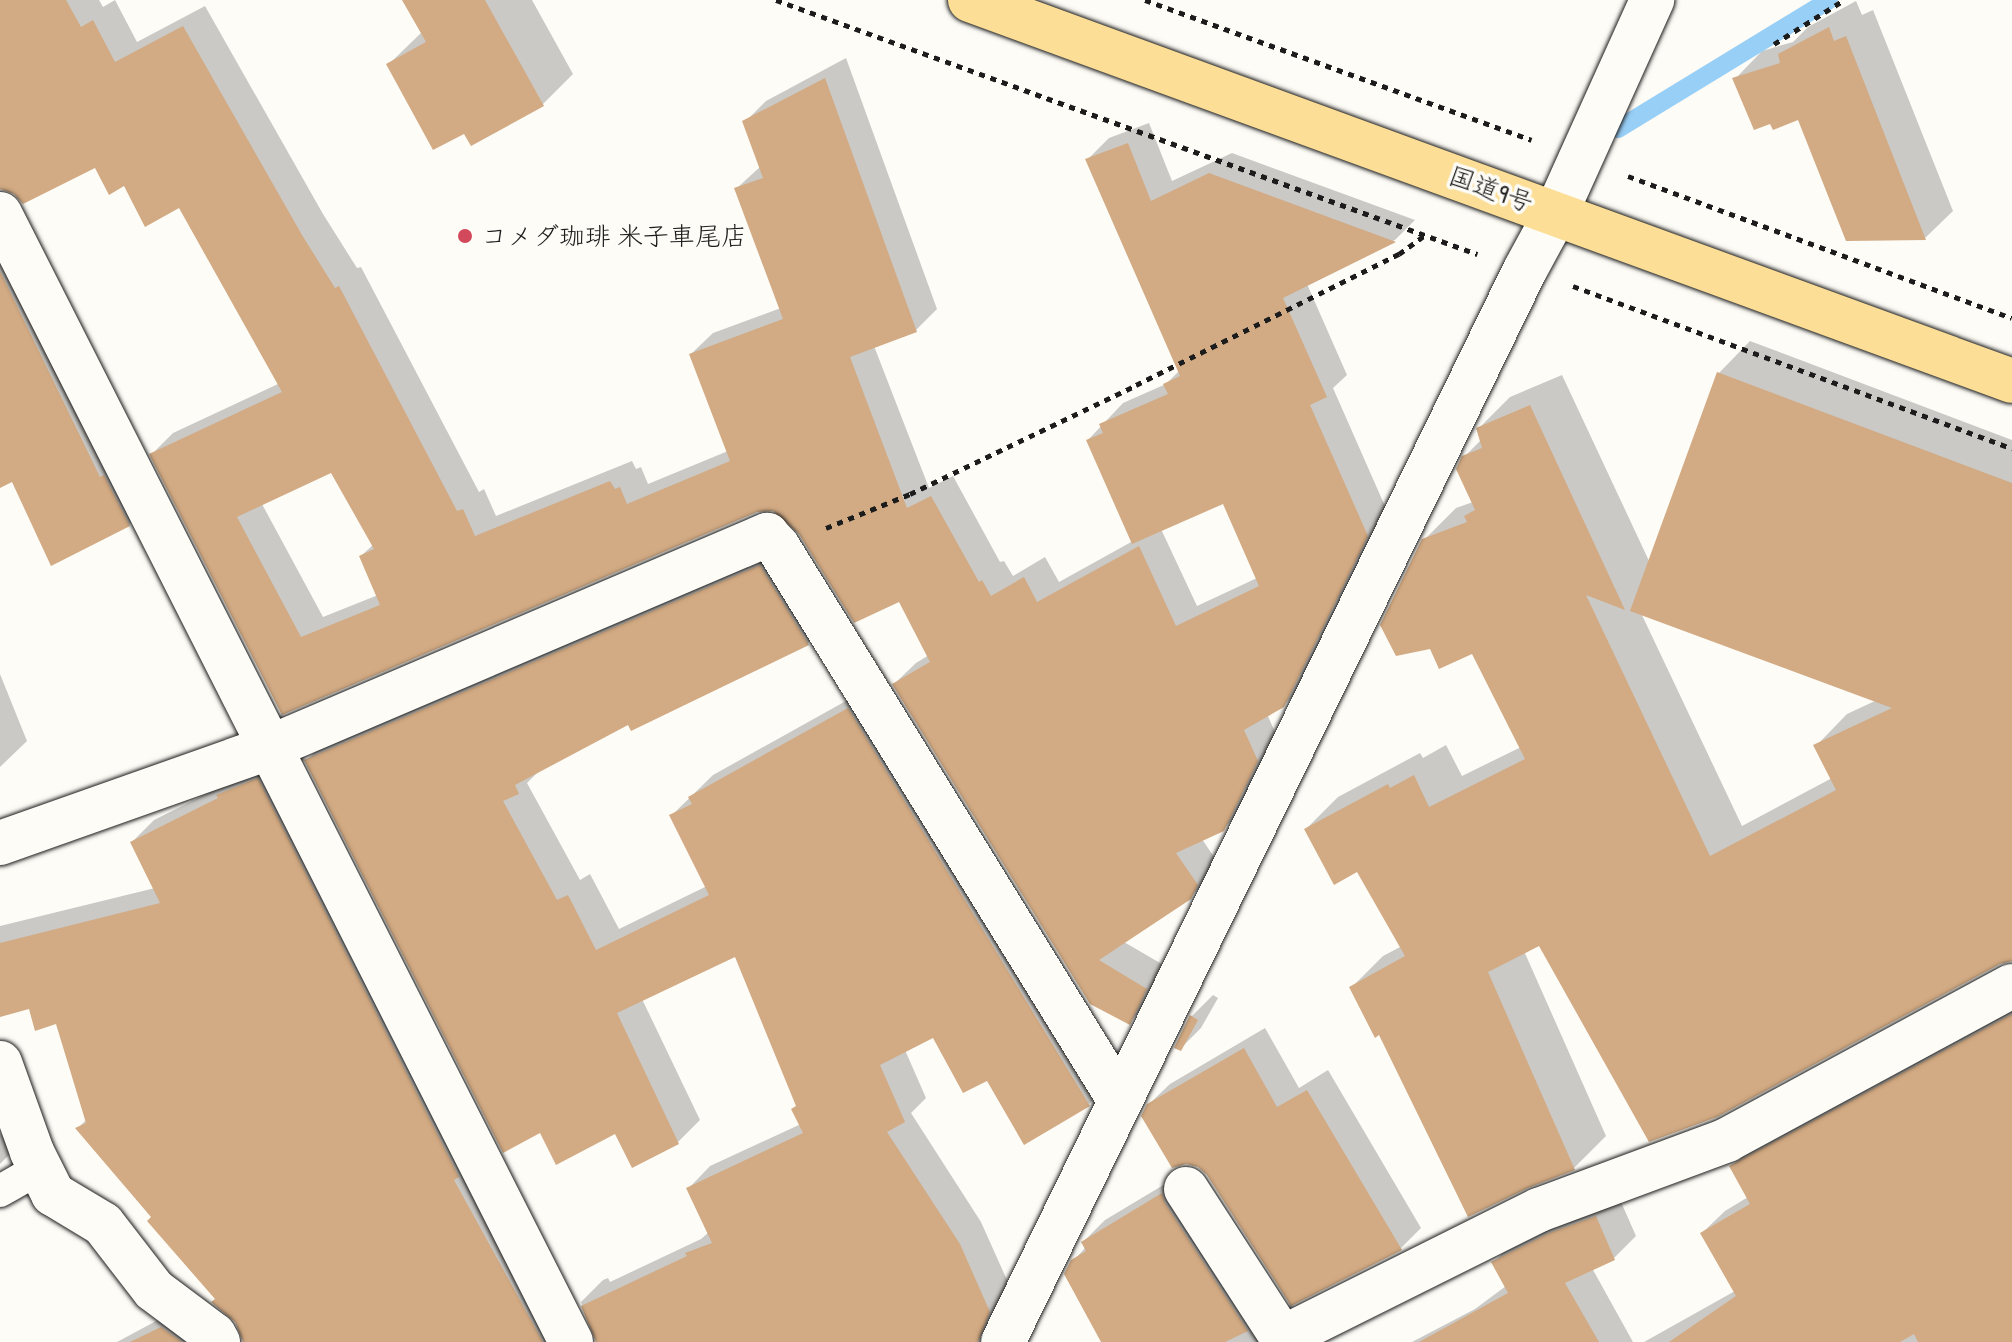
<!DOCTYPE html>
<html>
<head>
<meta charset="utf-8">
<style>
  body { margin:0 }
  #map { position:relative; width:2012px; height:1342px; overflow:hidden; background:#fdfcf7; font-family:"Patrick Hand","Klee One",sans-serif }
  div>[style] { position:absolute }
  .shadow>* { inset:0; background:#0003 }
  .stream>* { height:18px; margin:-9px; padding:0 9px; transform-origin:9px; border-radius:9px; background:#98cff7 }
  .building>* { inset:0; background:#d2aa83 }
  .path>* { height:5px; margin-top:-2.5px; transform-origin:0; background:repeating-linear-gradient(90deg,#1c1c1c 0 6px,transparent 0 12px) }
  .roads { filter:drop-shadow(0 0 2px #1c1c1c) drop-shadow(0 0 2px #1c1c1c) }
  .lane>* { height:32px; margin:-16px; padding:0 16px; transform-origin:16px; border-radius:16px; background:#fdfcf7 }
  .street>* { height:44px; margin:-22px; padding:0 22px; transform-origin:22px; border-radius:22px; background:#fdfcf7 }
  .highway>* { height:44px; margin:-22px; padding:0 22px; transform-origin:22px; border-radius:22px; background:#fcde96 }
  .dots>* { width:22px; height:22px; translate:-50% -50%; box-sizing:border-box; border:4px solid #fdfcf7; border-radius:50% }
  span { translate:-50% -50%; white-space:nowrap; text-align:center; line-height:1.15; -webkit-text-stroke:7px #fdfcf7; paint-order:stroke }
  .street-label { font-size:26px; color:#1c1c1c }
  .poi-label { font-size:26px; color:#1c1c1c }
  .left { translate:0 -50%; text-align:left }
</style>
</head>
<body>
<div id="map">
  <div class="shadow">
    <div style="clip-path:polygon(evenodd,0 0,99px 0,103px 7px,115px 0,137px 42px,205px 6px,323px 214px,357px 268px,361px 267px,479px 492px,484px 489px,496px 516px,632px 461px,636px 469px,641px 467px,648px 484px,728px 451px,691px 354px,713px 333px,781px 308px,737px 188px,761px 166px,745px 122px,766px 101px,846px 58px,937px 309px,916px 330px,874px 346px,929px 488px,953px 476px,1000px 562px,1004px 561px,1013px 576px,1045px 557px,1059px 582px,1133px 541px,1088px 440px,1123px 403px,1166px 384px,1180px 370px,1088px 159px,1109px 138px,1149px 123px,1172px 181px,1232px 153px,1415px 220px,1395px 240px,1307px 284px,1347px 375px,1333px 388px,1388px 513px,1305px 684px,1283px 706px,1267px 714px,1278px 739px,1245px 807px,1223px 829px,1202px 839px,1218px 863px,1212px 876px,1189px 898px,1124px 942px,1167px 967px,1150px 1001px,1129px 1023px,894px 684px,916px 663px,929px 655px,900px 599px,801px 533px,774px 509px,757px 510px,283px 712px,152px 454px,173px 433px,280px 383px,180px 205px,125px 184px,96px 165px,0 183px,0 0,332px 471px,374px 544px,361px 556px,378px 595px,323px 617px,262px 504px,332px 471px,0 0,1224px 501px,1257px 578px,1197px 606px,1161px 529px,1224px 501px)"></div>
    <div style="clip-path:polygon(404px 0,532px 0,573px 74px,543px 104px,465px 131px,389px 64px,422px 32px)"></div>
    <div style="clip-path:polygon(1856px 1px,1862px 15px,1873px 10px,1953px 211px,1925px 238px,1847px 239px,1799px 118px,1735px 79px,1762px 51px,1793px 42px,1808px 27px)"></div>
    <div style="clip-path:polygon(0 209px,150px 504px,129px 525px,0 470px)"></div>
    <div style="clip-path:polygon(evenodd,1750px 341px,2012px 440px,2012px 959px,1540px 943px,1524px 951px,1606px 1136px,1574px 1168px,1527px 1186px,1380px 1033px,1351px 988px,1383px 956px,1402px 946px,1358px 869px,1306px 829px,1338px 797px,1420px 753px,1423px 758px,1446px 745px,1462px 776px,1521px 747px,1423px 541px,1456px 508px,1473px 502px,1464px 457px,1481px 440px,1478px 429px,1510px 397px,1562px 375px,1650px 563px,1719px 373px,1750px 341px,1641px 613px,1877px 700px,1847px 714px,1816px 746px,1832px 778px,1742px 826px,1641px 613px)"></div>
    <div style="clip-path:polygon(783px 544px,830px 621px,808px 643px,629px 723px,541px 769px,527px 783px,580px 880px,590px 874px,619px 929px,707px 886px,672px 815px,713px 775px,871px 687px,1111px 1082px,1089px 1104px,988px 1078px,934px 1036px,905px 1050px,926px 1098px,911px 1113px,981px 1222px,1011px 1289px,1014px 1342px,598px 1342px,581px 1302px,603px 1280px,608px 1278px,610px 1282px,701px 1239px,709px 1232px,688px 1189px,710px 1166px,801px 1124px,798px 1105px,736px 954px,642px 999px,700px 1120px,678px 1142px,633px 1165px,616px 1132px,541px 1130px,307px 760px,329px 738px)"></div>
    <div style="clip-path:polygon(0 674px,27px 741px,0 767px)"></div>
    <div style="clip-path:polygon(280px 757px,583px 1342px,245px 1342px,237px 1321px,78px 1128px,87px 1119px,58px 1021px,30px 1006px,0 997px,0 926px,155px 888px,132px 842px,154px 820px)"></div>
    <div style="clip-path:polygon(1213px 995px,1218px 998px,1201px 1028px,1180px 1049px,1192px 1016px)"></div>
    <div style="clip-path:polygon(2012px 1006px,2012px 1342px,1644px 1342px,1735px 1291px,1702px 1233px,1725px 1211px,1748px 1197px,1732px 1166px,1754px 1144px)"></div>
    <div style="clip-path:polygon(1265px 1028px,1299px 1088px,1328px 1070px,1421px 1228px,1400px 1249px,1209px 1174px,1148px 1105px,1170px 1084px)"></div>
    <div style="clip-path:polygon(0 1133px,12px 1152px,0 1164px)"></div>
    <div style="clip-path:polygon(1185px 1172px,1291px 1342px,1102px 1342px,1073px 1261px,1086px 1247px,1083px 1242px,1105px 1220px)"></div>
    <div style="clip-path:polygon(1618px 1195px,1636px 1236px,1614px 1258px,1592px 1268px,1633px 1342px,1412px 1342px,1475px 1309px,1506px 1286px,1494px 1262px,1516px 1240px)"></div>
    <div style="clip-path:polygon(184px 1306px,229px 1342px,117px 1342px)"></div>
  </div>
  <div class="stream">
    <div style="left:1618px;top:129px;width:247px;rotate:-31.4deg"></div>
  </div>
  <div class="building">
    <div style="clip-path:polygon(evenodd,0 0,66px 0,81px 27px,93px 20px,115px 62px,183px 26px,302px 235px,335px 288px,339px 286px,457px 511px,463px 509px,475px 536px,610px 481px,615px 489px,620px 487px,627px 504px,730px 461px,689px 354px,783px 319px,734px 188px,763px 178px,742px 121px,825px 78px,917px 332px,850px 357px,907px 508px,931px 496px,979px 582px,982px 580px,991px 596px,1024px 577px,1037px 602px,1139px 546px,1176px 626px,1259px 586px,1223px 504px,1132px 544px,1086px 440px,1103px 433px,1099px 424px,1168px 394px,1163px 384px,1180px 376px,1085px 159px,1128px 143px,1151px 201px,1209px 173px,1396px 242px,1283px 298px,1327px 397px,1310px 405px,1368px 536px,1284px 707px,1244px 730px,1258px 761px,1224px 831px,1176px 853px,1198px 885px,1191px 899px,1099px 960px,1147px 989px,1130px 1025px,1090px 1004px,892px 684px,930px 662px,899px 602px,854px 623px,799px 534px,773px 511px,757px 512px,282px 715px,149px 454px,282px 392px,179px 208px,145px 227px,124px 186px,109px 195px,95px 168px,23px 204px,14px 194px,0 189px,0 0,331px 473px,374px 549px,359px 556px,380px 605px,301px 637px,237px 517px,331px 473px)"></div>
    <div style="clip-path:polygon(402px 0,485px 0,544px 106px,471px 146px,464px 134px,433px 150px,386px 64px,426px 42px)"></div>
    <div style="clip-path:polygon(1829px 27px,1834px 41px,1846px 36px,1926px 240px,1846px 241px,1798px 120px,1773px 130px,1770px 124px,1754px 130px,1732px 78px,1780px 63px,1778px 54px)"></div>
    <div style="clip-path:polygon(0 271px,100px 477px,104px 475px,130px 526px,51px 566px,12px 482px,0 488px)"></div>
    <div style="clip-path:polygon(1717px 372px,2012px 483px,2012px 961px,2000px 964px,1717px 1117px,1649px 1142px,1539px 946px,1488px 972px,1575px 1170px,1528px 1188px,1468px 1217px,1379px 1035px,1375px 1038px,1349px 987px,1405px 956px,1357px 872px,1334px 885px,1304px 829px,1388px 784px,1390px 788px,1414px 775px,1429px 807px,1525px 759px,1472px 654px,1439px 669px,1430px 649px,1396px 656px,1380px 625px,1422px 539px,1467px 522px,1464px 516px,1475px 510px,1456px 469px,1462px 456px,1482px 448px,1476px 428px,1530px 405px,1625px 610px,1586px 595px,1710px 856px,1836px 790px,1813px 745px,1892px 708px,1630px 611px)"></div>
    <div style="clip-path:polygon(760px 565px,809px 645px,631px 731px,628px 725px,515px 785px,519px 794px,503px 801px,557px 900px,568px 895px,596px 950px,709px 895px,669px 815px,692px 804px,688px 797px,848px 708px,1090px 1106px,1024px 1145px,987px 1081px,963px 1093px,933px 1038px,880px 1065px,905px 1122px,887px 1132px,960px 1244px,990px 1312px,978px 1342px,596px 1342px,581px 1306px,687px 1256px,685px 1253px,712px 1243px,686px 1188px,803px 1133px,791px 1109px,796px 1106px,735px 957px,617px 1013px,679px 1144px,632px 1168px,615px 1134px,556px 1165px,540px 1133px,503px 1153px,304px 760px)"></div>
    <div style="clip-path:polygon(258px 778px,459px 1177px,454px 1180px,543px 1342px,243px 1342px,235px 1322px,211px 1302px,215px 1299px,147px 1221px,151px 1217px,75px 1128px,86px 1123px,56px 1024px,35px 1031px,29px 1009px,0 1017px,0 943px,160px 903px,130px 842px,218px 798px,216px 795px)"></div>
    <div style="clip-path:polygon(2012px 1014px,2012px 1342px,1918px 1342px,1914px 1334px,1900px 1342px,1669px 1342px,1736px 1296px,1700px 1233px,1750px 1204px,1729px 1166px)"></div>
    <div style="clip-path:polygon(1190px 1015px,1198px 1020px,1181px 1051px,1174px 1048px)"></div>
    <div style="clip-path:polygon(1244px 1048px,1277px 1107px,1307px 1090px,1402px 1250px,1291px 1306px,1207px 1175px,1198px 1167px,1186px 1164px,1172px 1168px,1141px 1116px,1147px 1104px)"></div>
    <div style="clip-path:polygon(1162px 1193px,1165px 1203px,1248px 1331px,1225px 1342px,1101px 1342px,1064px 1274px,1071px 1260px,1086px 1251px,1081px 1242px)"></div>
    <div style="clip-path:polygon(1596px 1216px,1615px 1260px,1565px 1283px,1599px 1342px,1419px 1342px,1508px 1293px,1491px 1262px,1549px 1233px)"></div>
    <div style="clip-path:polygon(161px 1327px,182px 1342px,130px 1342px)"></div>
  </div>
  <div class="path">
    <div style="left:776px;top:0;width:746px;rotate:19.92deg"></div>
    <div style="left:1145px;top:0;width:411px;rotate:19.9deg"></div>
    <div style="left:1774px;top:44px;width:83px;rotate:-32.2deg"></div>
    <div style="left:1628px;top:176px;width:409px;rotate:20.3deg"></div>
    <div style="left:1573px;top:286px;width:468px;rotate:20.3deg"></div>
    <div style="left:826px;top:528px;width:91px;rotate:-22deg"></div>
    <div style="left:910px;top:494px;width:251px;rotate:-25.7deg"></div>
    <div style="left:1136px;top:385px;width:294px;rotate:-26.5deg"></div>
    <div style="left:1399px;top:254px;width:31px;rotate:-36deg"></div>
  </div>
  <div class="roads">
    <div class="lane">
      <div style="left:0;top:1191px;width:46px;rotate:-29.9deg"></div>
    </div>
    <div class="street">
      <div style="left:0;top:214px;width:1264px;rotate:63.15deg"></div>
      <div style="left:0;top:843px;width:284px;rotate:-19.5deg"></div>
      <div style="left:268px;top:748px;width:543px;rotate:-23.12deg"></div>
      <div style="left:767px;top:535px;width:16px;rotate:47deg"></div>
      <div style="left:778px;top:547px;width:651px;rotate:58.31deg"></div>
      <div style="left:0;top:1063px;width:95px;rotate:70.2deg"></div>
      <div style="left:32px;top:1152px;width:47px;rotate:63.4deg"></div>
      <div style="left:53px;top:1194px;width:58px;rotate:31deg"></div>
      <div style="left:103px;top:1224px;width:83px;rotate:52.3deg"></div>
      <div style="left:154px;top:1290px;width:75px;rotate:36.9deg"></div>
      <div style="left:214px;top:1335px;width:8px;rotate:60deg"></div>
      <div style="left:1186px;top:1189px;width:182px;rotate:57.1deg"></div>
      <div style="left:1282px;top:1338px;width:287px;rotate:-26.5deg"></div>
      <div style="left:1539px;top:1210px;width:201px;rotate:-20.4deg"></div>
      <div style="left:1727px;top:1140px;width:324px;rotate:-28.4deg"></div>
      <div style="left:1003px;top:1342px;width:1192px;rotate:-64.04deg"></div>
      <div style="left:1525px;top:270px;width:65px;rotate:-61.5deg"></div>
      <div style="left:1556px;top:213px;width:234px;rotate:-65.7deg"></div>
    </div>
    <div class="highway">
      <div style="left:970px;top:0;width:1109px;rotate:20.08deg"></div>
    </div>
  </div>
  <div class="dots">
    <div style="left:465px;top:236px;background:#d1495b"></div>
  </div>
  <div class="street-label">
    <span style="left:1491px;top:189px;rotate:20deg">国道9号</span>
  </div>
  <div class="poi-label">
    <span class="left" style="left:481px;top:236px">コメダ珈琲 米子車尾店</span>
  </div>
</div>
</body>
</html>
